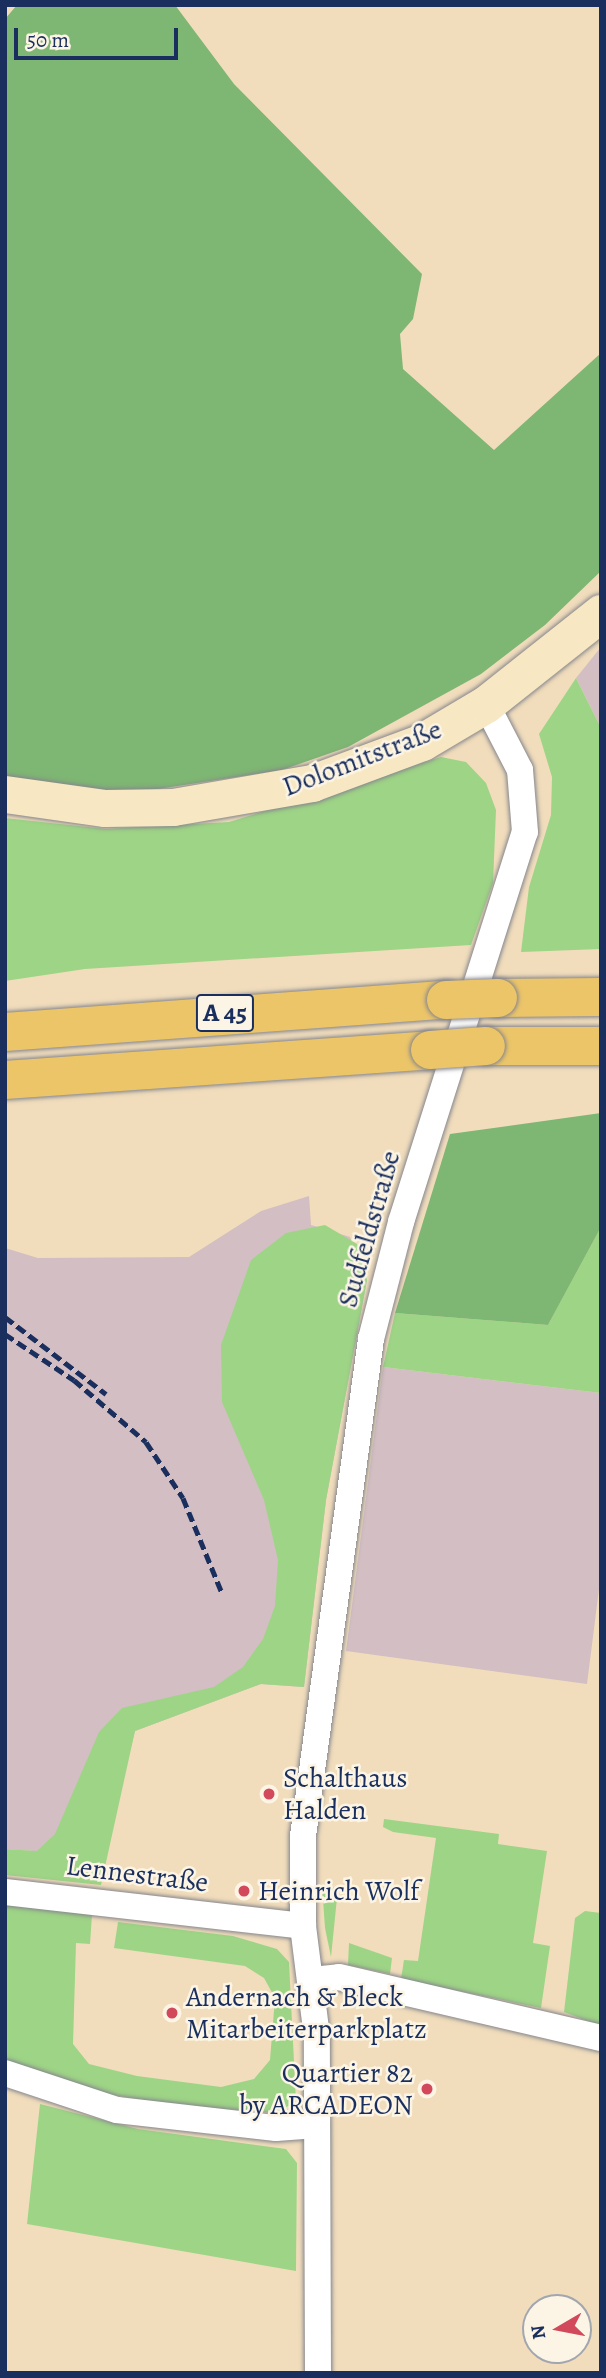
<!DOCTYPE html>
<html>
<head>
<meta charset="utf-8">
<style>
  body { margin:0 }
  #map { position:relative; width:606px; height:2378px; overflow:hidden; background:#f1ddbc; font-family:Alegreya,serif }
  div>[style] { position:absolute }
  .industrial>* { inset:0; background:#d2bec3 }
  .green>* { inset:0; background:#9ed486 }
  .forest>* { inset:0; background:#7eb673 }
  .roads { filter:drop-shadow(0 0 2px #86868d) drop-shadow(0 0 2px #86868d) }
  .street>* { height:26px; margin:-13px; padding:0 13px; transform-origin:13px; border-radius:13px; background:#fff }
  .secondary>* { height:37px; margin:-18.5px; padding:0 18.5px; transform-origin:18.5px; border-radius:18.5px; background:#f7e8c3 }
  .highway>* { height:38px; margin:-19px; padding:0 19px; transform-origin:19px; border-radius:19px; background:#ecc569 }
  .rail>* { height:5px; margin-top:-2.5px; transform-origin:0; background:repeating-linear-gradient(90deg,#1b2f5e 0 10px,transparent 0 15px) }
  .bridges { filter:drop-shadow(0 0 2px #86868d) drop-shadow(0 0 2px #86868d) }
  .highway-bridge>* { height:38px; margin:-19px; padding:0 19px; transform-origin:19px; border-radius:19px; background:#ecc569 }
  .dots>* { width:19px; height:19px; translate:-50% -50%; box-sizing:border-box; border:4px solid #fcf5e5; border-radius:50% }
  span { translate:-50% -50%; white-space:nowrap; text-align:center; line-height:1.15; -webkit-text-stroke:5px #fcf5e5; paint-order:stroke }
  .shield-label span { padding:2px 5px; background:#fcf5e5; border:2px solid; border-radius:5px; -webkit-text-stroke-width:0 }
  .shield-label { font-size:26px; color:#1b2f5e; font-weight:700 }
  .street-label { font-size:28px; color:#1b2f5e }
  .poi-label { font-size:28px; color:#1b2f5e }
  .left { translate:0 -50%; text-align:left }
  .right { translate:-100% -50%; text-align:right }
  .frame { position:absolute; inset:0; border:7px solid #1b2f5e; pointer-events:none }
  .north { position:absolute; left:522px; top:2294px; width:70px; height:70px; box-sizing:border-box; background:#fcf5e5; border:2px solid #a2a6af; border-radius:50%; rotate:260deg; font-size:19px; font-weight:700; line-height:28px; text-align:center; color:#1b2f5e }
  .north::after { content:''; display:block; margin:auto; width:24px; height:32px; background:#d1495b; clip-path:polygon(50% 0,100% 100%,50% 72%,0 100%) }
  .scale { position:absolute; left:14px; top:28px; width:164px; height:32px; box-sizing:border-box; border:4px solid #1b2f5e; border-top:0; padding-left:9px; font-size:21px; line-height:24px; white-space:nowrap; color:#1b2f5e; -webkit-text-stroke:5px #fcf5e5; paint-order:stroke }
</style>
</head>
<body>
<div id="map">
  <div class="industrial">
    <div style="clip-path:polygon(601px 647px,601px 728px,576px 678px)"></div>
    <div style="clip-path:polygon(309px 1196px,311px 1225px,350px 1237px,367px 1280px,326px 1500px,304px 1687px,261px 1684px,135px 1731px,104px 1856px,5px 1849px,5px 1248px,38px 1258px,189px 1257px,261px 1211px)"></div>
    <div style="clip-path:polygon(383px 1367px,601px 1393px,601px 1573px,587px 1684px,346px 1651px)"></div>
  </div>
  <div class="green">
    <div style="clip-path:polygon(576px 678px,601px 728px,601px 949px,521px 952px,529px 887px,551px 815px,552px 777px,539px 734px)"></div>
    <div style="clip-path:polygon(441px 757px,466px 762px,486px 783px,496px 810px,493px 883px,471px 945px,85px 969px,5px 981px,5px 818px,106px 829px,229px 822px)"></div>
    <div style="clip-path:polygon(325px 1225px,357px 1244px,367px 1280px,326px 1500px,304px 1687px,261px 1684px,135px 1731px,101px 1885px,5px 1875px,5px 1849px,37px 1851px,55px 1834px,99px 1732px,122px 1708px,214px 1687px,243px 1667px,263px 1639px,275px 1606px,278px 1560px,264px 1500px,222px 1402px,221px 1345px,251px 1260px,286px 1233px)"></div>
    <div style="clip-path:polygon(601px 1227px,601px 1393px,383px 1367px,395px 1313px,548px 1325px)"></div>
    <div style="clip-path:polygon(384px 1819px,499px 1834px,498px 1844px,547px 1851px,533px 1943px,550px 1946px,541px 2008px,401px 1979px,404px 1960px,418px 1961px,436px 1838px,393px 1832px,383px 1827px)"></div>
    <div style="clip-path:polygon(322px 1886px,338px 1888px,331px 1957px,325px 1928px)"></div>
    <div style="clip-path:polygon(5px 1904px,92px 1915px,90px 1944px,76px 1943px,73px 2044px,89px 2064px,137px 2076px,221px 2087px,254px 2079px,270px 2060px,275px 1998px,264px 1978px,245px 1966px,114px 1948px,118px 1922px,233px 1936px,277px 1949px,289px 1962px,296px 2102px,275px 2113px,175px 2105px,100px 2093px,5px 2060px)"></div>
    <div style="clip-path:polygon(585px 1911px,601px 1913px,601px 2026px,564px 2012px,575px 1918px)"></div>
    <div style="clip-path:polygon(349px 1943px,392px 1958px,390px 1974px,348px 1965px)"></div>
    <div style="clip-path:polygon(40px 2104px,138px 2129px,286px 2149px,297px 2163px,296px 2271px,27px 2224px)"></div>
  </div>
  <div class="forest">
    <div style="clip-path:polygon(17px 5px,175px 5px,234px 84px,422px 274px,413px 319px,400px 334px,403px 369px,494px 450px,601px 353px,601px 571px,545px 625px,481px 674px,348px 747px,282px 770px,145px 791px,58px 790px,5px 778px,5px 19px)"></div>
    <div style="clip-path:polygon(601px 1113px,601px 1227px,548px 1325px,395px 1313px,450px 1134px)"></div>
  </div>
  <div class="roads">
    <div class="street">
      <div style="left:5px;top:1892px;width:300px;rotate:6.5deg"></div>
      <div style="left:312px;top:1980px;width:27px;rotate:-6deg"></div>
      <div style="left:339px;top:1977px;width:269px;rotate:13.1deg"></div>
      <div style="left:5px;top:2073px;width:118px;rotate:18.3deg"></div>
      <div style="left:117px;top:2110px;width:160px;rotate:6.5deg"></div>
      <div style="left:276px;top:2128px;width:41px;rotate:-4.2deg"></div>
      <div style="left:318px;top:2373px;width:336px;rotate:-90.2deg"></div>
      <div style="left:317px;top:2037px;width:112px;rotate:-97.2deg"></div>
      <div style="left:303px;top:1926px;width:90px;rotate:-90deg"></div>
      <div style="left:303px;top:1836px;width:502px;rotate:-82.21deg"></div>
      <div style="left:371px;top:1339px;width:121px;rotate:-75.6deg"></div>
      <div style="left:401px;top:1222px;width:409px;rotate:-72.4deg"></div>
      <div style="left:525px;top:832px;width:62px;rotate:-94.6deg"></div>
      <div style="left:520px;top:770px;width:74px;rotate:-117.3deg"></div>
    </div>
    <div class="secondary">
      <div style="left:5px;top:794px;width:101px;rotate:8deg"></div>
      <div style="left:105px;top:808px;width:68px;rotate:-0.8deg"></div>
      <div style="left:173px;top:807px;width:141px;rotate:-9.8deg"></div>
      <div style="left:312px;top:783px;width:117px;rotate:-20.4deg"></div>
      <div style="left:422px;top:742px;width:74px;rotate:-30.7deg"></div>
      <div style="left:486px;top:704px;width:147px;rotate:-38.4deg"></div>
    </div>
    <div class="highway">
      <div style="left:498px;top:998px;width:103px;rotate:-0.6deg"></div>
      <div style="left:5px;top:1032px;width:442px;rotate:-4.2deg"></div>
      <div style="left:486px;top:1046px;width:115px"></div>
      <div style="left:5px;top:1080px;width:426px;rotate:-4deg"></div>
    </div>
  </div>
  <div class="rail">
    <div style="left:5px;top:1317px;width:127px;rotate:37.3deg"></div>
    <div style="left:5px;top:1334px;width:83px;rotate:33.7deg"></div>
    <div style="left:74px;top:1380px;width:95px;rotate:40.7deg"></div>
    <div style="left:146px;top:1442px;width:67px;rotate:56.5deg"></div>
    <div style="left:183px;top:1498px;width:103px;rotate:67.7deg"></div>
  </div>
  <div class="bridges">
    <div class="highway-bridge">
      <div style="left:446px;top:1000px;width:52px;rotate:-2.2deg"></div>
      <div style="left:430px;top:1050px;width:56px;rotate:-4.1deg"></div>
    </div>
  </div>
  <div class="dots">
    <div style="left:269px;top:1794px;background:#d1495b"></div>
    <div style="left:244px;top:1891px;background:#d1495b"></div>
    <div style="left:172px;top:2013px;background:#d1495b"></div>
    <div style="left:427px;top:2089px;background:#d1495b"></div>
  </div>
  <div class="shield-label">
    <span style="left:225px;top:1013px">A 45</span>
  </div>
  <div class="street-label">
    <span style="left:362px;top:758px;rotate:-21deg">Dolomitstraße</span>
    <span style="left:369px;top:1229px;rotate:-74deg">Sudfeldstraße</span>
    <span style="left:137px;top:1874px;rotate:7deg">Lennestraße</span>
  </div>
  <div class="poi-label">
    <span class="left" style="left:283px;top:1794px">Schalthaus<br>Halden</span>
    <span class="left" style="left:258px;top:1891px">Heinrich Wolf</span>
    <span class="left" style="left:186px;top:2013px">Andernach &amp; Bleck<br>Mitarbeiterparkplatz</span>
    <span class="right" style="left:413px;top:2089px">Quartier 82<br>by ARCADEON</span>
  </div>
  <div class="frame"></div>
  <div class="north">N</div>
  <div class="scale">50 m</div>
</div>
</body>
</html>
